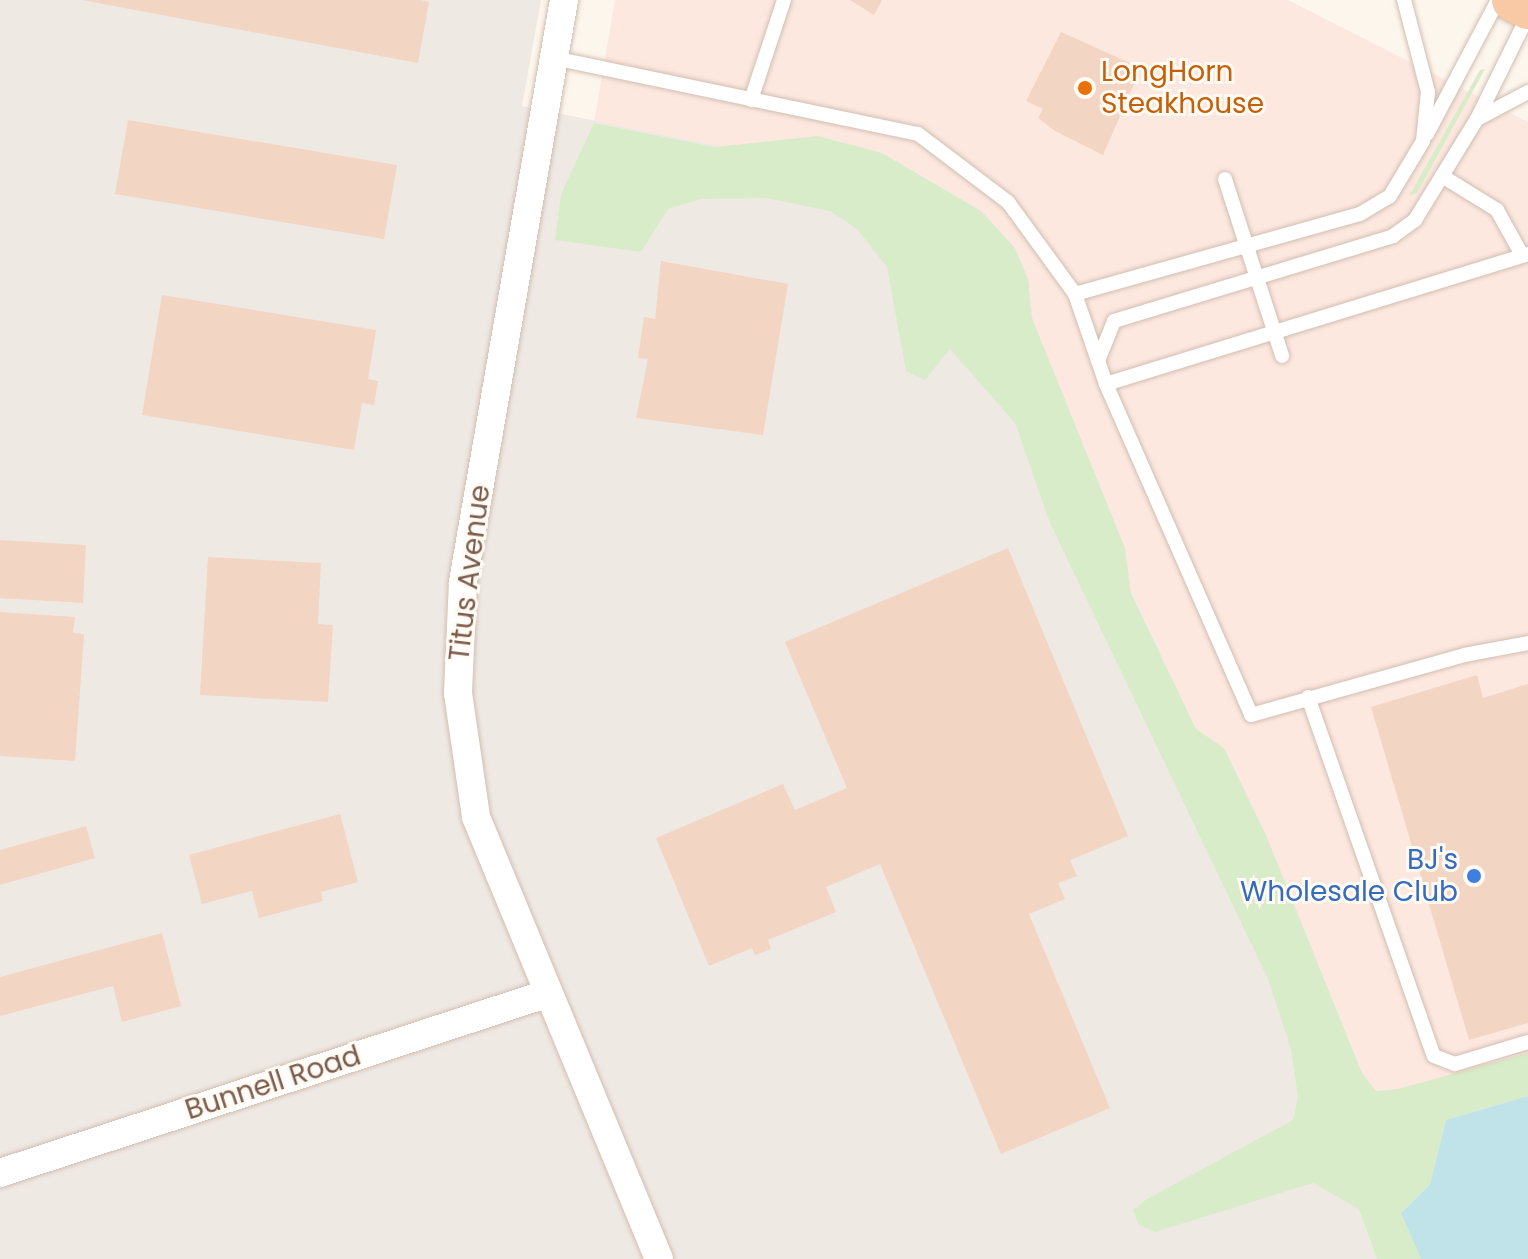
<!DOCTYPE html>
<html>
<head>
<meta charset="utf-8">
<style>
  body { margin:0 }
  #map { position:relative; width:1528px; height:1259px; overflow:hidden; background:#fdf6ec; font-family:Poppins,sans-serif }
  div>[style] { position:absolute }
  .commercial>* { inset:0; background:#fde8e0 }
  .industrial>* { inset:0; background:#efe9e4 }
  .green>* { inset:0; background:#d8ecc9 }
  .water>* { inset:0; background:#bfe3e8 }
  .building>* { inset:0; background:#f3d5c3 }
  .roads { filter:drop-shadow(0 0 2px #d1beb0) drop-shadow(0 0 2px #d1beb0) }
  .service>* { height:14px; margin:-7px; padding:0 7px; transform-origin:7px; border-radius:7px; background:#fff }
  .minor>* { height:28px; margin:-14px; padding:0 14px; transform-origin:14px; border-radius:14px; background:#fff }
  .trunk>* { height:44px; margin:-22px; padding:0 22px; transform-origin:22px; border-radius:22px; background:#f9c8a4 }
  .dots>* { width:22px; height:22px; translate:-50% -50%; box-sizing:border-box; border:4px solid #fffaf3; border-radius:50% }
  span { translate:-50% -50%; white-space:nowrap; text-align:center; line-height:1.15; -webkit-text-stroke:6px #fffaf3; paint-order:stroke }
  .food-label { font-size:28px; color:#c56008 }
  .left { translate:0 -50%; text-align:left }
  .street-label { font-size:28px; color:#7a5c4d }
  .shop-label { font-size:28px; color:#366cbe }
  .right { translate:-100% -50%; text-align:right }
</style>
</head>
<body>
<div id="map">
  <div class="commercial">
    <div style="clip-path:polygon(615px 0,1288px 0,1528px 122px,1528px 1096px,1370px 1142px,1218px 776px,1019px 356px,863px 176px,594px 123px)"></div>
  </div>
  <div class="industrial">
    <div style="clip-path:polygon(0 0,541px 0,522px 106px,863px 175px,1019px 356px,1218px 776px,1421px 1259px,0 1259px)"></div>
  </div>
  <div class="green">
    <div style="clip-path:polygon(1485px 69px,1417px 193px,1409px 196px,1480px 70px)"></div>
    <div style="clip-path:polygon(594px 123px,714px 147px,818px 136px,882px 153px,981px 211px,1015px 248px,1028px 279px,1032px 318px,1125px 548px,1131px 593px,1196px 729px,1224px 748px,1266px 835px,1362px 1073px,1376px 1091px,1398px 1089px,1528px 1053px,1528px 1096px,1446px 1120px,1430px 1184px,1401px 1213px,1421px 1259px,1377px 1259px,1359px 1209px,1313px 1183px,1155px 1232px,1138px 1224px,1133px 1210px,1147px 1199px,1293px 1120px,1298px 1098px,1291px 1049px,1268px 979px,1050px 523px,1015px 423px,950px 349px,925px 380px,906px 371px,887px 267px,857px 229px,830px 211px,766px 198px,701px 199px,668px 209px,641px 252px,555px 240px,561px 194px)"></div>
  </div>
  <div class="water">
    <div style="clip-path:polygon(1528px 1096px,1528px 1259px,1421px 1259px,1401px 1213px,1430px 1184px,1446px 1120px)"></div>
  </div>
  <div class="building">
    <div style="clip-path:polygon(82px 0,421px 0,429px 2px,418px 63px)"></div>
    <div style="clip-path:polygon(850px 0,882px 0,874px 15px)"></div>
    <div style="clip-path:polygon(1061px 32px,1141px 68px,1103px 155px,1055px 131px,1038px 118px,1043px 109px,1026px 101px)"></div>
    <div style="clip-path:polygon(128px 120px,397px 165px,384px 239px,115px 194px)"></div>
    <div style="clip-path:polygon(661px 261px,788px 284px,763px 435px,636px 418px,648px 359px,638px 358px,644px 317px,655px 319px)"></div>
    <div style="clip-path:polygon(162px 295px,376px 330px,368px 379px,378px 381px,374px 405px,362px 403px,354px 450px,142px 415px)"></div>
    <div style="clip-path:polygon(0 540px,86px 545px,83px 603px,0 598px)"></div>
    <div style="clip-path:polygon(1008px 548px,1128px 836px,1070px 860px,1077px 876px,1058px 883px,1065px 899px,1029px 914px,1110px 1108px,1001px 1154px,880px 864px,826px 887px,836px 912px,768px 940px,771px 949px,755px 955px,752px 948px,709px 966px,656px 838px,783px 784px,795px 810px,847px 788px,785px 642px)"></div>
    <div style="clip-path:polygon(208px 557px,321px 563px,318px 624px,333px 625px,328px 702px,200px 695px)"></div>
    <div style="clip-path:polygon(0 612px,75px 617px,73px 633px,84px 634px,75px 761px,0 756px)"></div>
    <div style="clip-path:polygon(1477px 675px,1483px 698px,1528px 684px,1528px 1023px,1469px 1040px,1371px 707px)"></div>
    <div style="clip-path:polygon(340px 814px,358px 882px,321px 892px,323px 901px,259px 918px,252px 891px,202px 904px,189px 855px)"></div>
    <div style="clip-path:polygon(86px 826px,95px 858px,0 885px,0 850px)"></div>
    <div style="clip-path:polygon(162px 933px,181px 1006px,122px 1022px,113px 986px,0 1016px,0 977px)"></div>
  </div>
  <div class="roads">
    <div class="service">
      <div style="left:554px;top:58px;width:372px;rotate:11.8deg"></div>
      <div style="left:918px;top:134px;width:113px;rotate:37.1deg"></div>
      <div style="left:1008px;top:202px;width:114px;rotate:53.9deg"></div>
      <div style="left:1075px;top:294px;width:95px;rotate:71deg"></div>
      <div style="left:1106px;top:384px;width:361px;rotate:66.3deg"></div>
      <div style="left:1251px;top:715px;width:221px;rotate:-15.7deg"></div>
      <div style="left:1464px;top:655px;width:65px;rotate:-10.6deg"></div>
      <div style="left:751px;top:100px;width:105px;rotate:-71.7deg"></div>
      <div style="left:1477px;top:119px;width:58px;rotate:-27.9deg"></div>
      <div style="left:1427px;top:134px;width:152px;rotate:-62.1deg"></div>
      <div style="left:1442px;top:176px;width:65px;rotate:31.7deg"></div>
      <div style="left:1497px;top:210px;width:51px;rotate:60.9deg"></div>
      <div style="left:1225px;top:179px;width:186px;rotate:72.1deg"></div>
      <div style="left:1075px;top:294px;width:296px;rotate:-15.7deg"></div>
      <div style="left:1360px;top:214px;width:35px;rotate:-31deg"></div>
      <div style="left:1390px;top:196px;width:64px;rotate:-59deg"></div>
      <div style="left:1423px;top:141px;width:49px;rotate:-84.2deg"></div>
      <div style="left:1428px;top:92px;width:95px;rotate:-104.6deg"></div>
      <div style="left:1098px;top:361px;width:43px;rotate:-68.2deg"></div>
      <div style="left:1114px;top:321px;width:292px;rotate:-16.9deg"></div>
      <div style="left:1393px;top:236px;width:27px;rotate:-36deg"></div>
      <div style="left:1415px;top:220px;width:119px;rotate:-58.5deg"></div>
      <div style="left:1477px;top:119px;width:115px;rotate:-63.7deg"></div>
      <div style="left:1106px;top:384px;width:442px;rotate:-17.1deg"></div>
      <div style="left:1308px;top:697px;width:380px;rotate:70.7deg"></div>
      <div style="left:1434px;top:1056px;width:22px;rotate:21deg"></div>
      <div style="left:1455px;top:1064px;width:76px;rotate:-16.8deg"></div>
    </div>
    <div class="minor">
      <div style="left:564px;top:0;width:591px;rotate:99.85deg"></div>
      <div style="left:463px;top:582px;width:111px;rotate:92.6deg"></div>
      <div style="left:458px;top:693px;width:125px;rotate:81.7deg"></div>
      <div style="left:476px;top:817px;width:478px;rotate:67.5deg"></div>
      <div style="left:0;top:1173px;width:575px;rotate:-18.15deg"></div>
    </div>
    <div class="trunk">
      <div style="left:1514px;top:0;width:16px;rotate:27deg"></div>
    </div>
  </div>
  <div class="dots">
    <div style="left:1085px;top:88px;background:#e8710a"></div>
    <div style="left:1474px;top:876px;background:#3f7fe0"></div>
  </div>
  <div class="food-label">
    <span class="left" style="left:1101px;top:88px">LongHorn<br>Steakhouse</span>
  </div>
  <div class="street-label">
    <span style="left:470px;top:573px;rotate:-83deg">Titus Avenue</span>
    <span style="left:273px;top:1083px;rotate:-18deg">Bunnell Road</span>
  </div>
  <div class="shop-label">
    <span class="right" style="left:1458px;top:876px">BJ's<br>Wholesale Club</span>
  </div>
</div>
</body>
</html>
